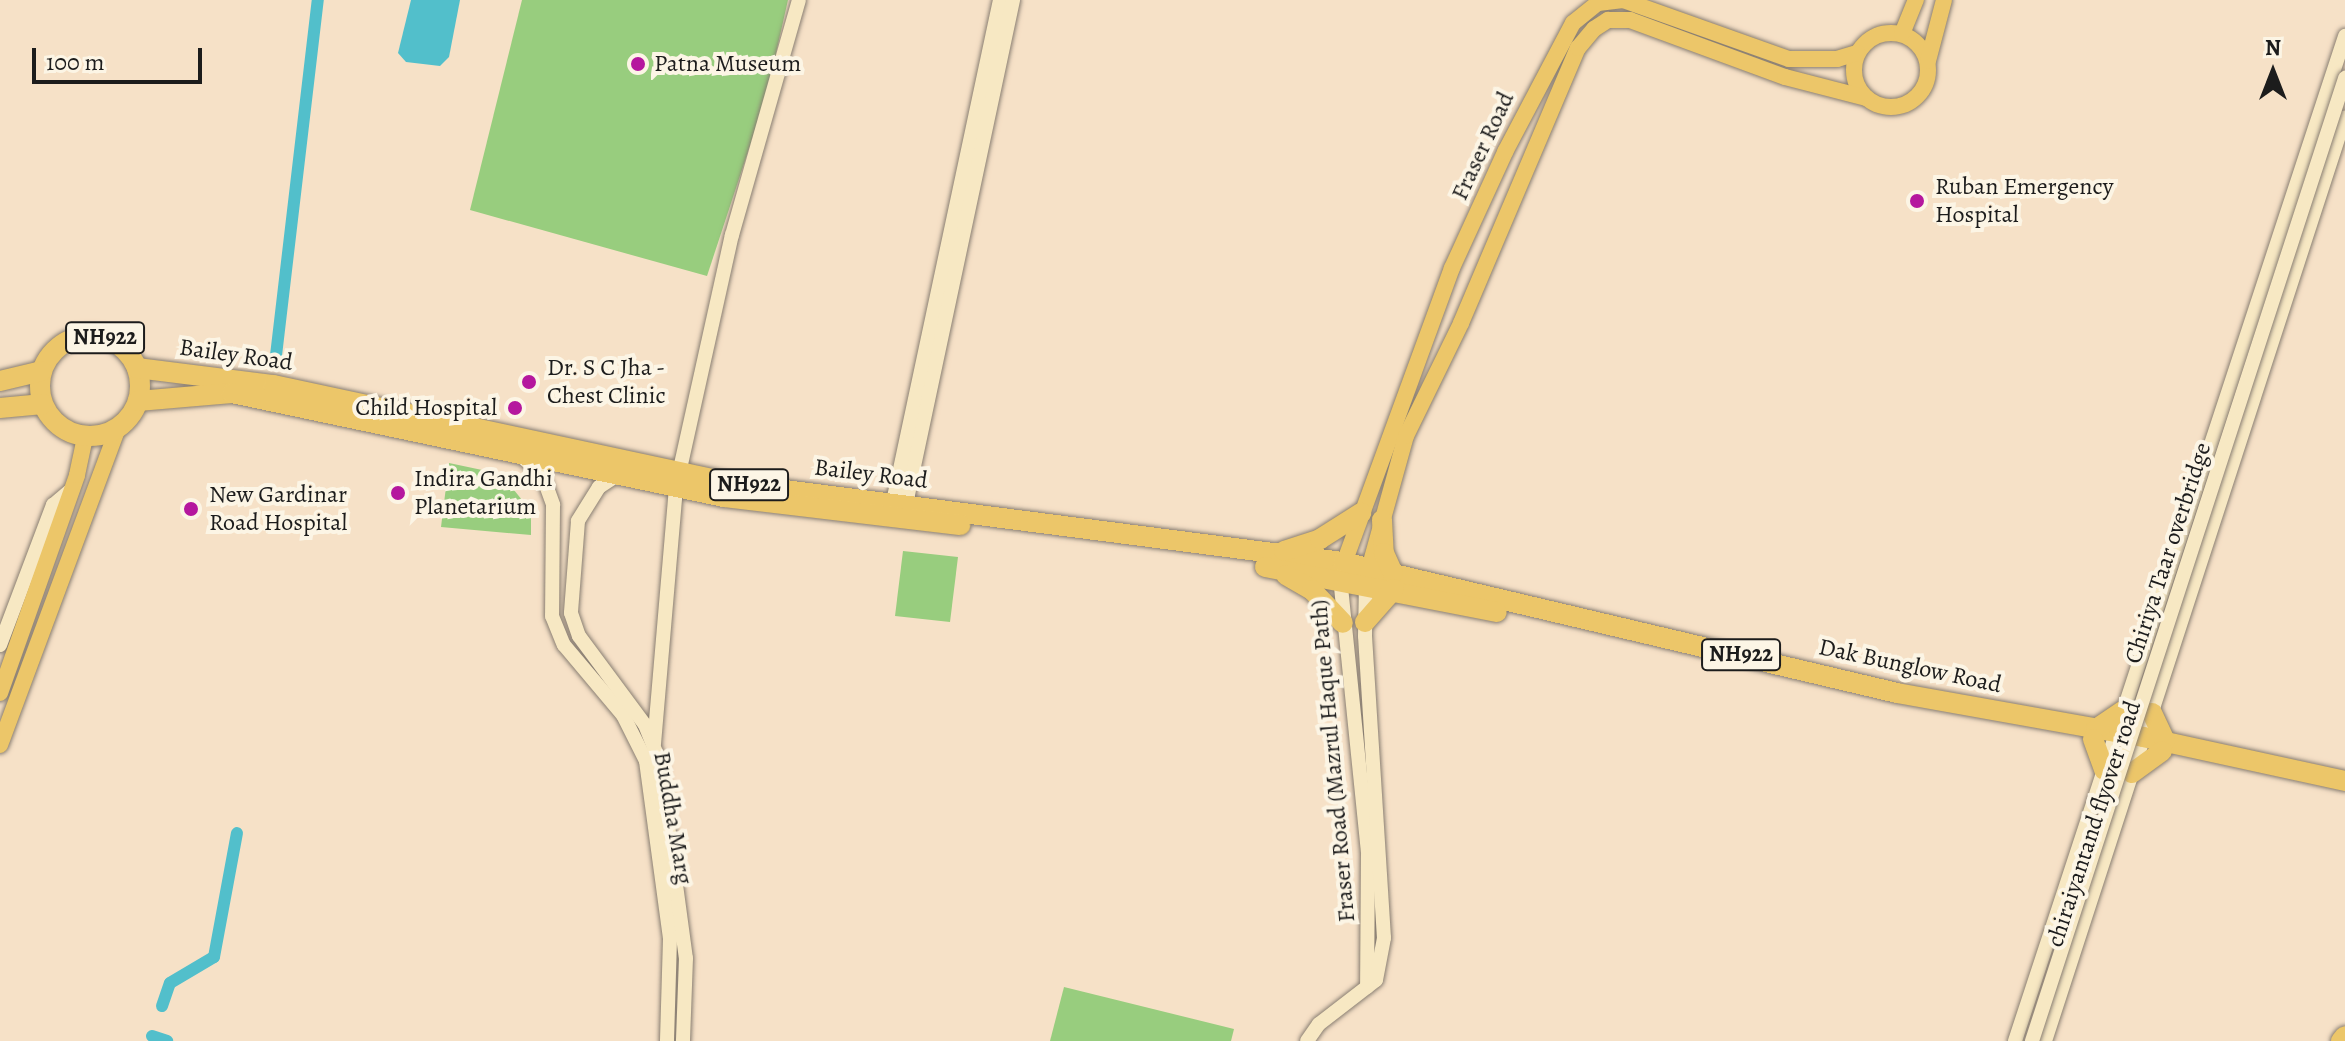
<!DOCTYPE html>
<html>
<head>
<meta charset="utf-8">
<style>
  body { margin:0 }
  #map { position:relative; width:2345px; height:1041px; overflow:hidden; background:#f6e1c7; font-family:Alegreya,serif }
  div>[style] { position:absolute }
  .green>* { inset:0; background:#98cd7e }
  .water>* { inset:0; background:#52bfcb }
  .canal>* { height:12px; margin:-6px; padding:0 6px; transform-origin:6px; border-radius:6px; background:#52bfcb }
  .roads { filter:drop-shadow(0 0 2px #897e72) drop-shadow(0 0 2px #897e72) }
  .secondary>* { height:14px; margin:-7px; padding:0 7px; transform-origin:7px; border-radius:7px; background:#f7e8c3 }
  .primary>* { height:16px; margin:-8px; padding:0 8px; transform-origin:8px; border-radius:8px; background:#ecc669 }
  .primary>.ring { margin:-8px; padding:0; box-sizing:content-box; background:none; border:16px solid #ecc669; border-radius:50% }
  .highway>* { height:20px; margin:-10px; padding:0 10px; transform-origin:10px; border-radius:10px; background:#ecc669 }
  .highway>.ring { margin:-10px; padding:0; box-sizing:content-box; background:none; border:20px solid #ecc669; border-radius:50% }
  .bridges { filter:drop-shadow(0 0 2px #897e72) drop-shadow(0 0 2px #897e72) }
  .secondary-bridge>* { height:14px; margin:-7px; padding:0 7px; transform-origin:7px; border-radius:7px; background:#f7e8c3 }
  .dots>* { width:22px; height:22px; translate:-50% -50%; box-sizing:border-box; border:4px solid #fcf5e5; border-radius:50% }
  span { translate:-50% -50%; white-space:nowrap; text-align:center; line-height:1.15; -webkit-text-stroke:8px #fcf5e5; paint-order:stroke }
  .shield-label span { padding:2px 6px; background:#fcf5e5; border:2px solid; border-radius:6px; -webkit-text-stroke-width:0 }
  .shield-label { font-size:22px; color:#1c1c1c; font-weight:700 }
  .poi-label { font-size:24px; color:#1c1c1c }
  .left { translate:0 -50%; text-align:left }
  .right { translate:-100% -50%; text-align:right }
  .street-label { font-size:24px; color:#1c1c1c }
  .north { position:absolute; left:2233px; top:32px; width:80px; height:80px; -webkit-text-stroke:6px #fcf5e5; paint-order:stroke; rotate:0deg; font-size:22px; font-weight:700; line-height:32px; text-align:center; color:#1c1c1c }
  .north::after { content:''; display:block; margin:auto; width:28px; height:36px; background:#1c1c1c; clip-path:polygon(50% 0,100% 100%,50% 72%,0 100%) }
  .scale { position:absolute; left:32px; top:48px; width:170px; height:36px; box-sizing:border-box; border:4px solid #1c1c1c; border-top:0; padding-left:10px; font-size:24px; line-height:28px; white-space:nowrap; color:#1c1c1c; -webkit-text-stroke:6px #fcf5e5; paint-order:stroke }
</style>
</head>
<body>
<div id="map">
  <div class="green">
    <div style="clip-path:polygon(522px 0,788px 0,766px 97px,707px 276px,470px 210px)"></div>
    <div style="clip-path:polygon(449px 463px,501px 474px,531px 511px,531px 535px,441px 527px)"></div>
    <div style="clip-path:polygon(903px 551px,958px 557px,950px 622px,895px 616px)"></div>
    <div style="clip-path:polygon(1064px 987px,1234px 1029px,1231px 1041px,1050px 1041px)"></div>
  </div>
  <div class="water">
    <div style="clip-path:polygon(411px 0,460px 0,449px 57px,440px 66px,406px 62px,398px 53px)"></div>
  </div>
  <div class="canal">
    <div style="left:275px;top:364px;width:367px;rotate:-83.3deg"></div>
    <div style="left:162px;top:1006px;width:24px;rotate:-71deg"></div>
    <div style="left:170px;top:983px;width:51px;rotate:-30.6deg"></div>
    <div style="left:214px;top:957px;width:126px;rotate:-79.5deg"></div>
    <div style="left:152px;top:1036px;width:16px;rotate:18deg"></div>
  </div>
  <div class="roads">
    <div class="secondary">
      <div style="left:521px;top:456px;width:28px;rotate:41deg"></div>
      <div style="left:542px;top:474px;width:33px;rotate:70deg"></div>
      <div style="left:553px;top:505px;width:111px;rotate:90.5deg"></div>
      <div style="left:552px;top:616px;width:31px;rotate:68deg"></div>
      <div style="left:564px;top:645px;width:92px;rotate:49.9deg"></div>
      <div style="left:623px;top:715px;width:51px;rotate:63.4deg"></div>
      <div style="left:646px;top:761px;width:180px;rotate:82.3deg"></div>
      <div style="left:670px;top:939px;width:102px;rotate:91.7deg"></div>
      <div style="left:619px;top:474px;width:24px;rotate:147deg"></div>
      <div style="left:599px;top:487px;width:40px;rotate:122deg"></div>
      <div style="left:578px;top:521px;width:92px;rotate:94.4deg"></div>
      <div style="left:571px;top:613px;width:24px;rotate:71deg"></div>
      <div style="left:579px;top:636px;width:111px;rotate:53.4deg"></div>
      <div style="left:645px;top:725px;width:37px;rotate:68deg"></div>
      <div style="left:659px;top:759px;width:201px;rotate:82.3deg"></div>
      <div style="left:686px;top:958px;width:83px;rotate:92.1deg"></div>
      <div style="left:893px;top:502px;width:513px;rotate:-77.97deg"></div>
      <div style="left:906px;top:504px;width:515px;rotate:-78.01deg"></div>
      <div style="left:1340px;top:577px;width:278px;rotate:84.2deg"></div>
      <div style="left:1368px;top:854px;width:133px;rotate:90.4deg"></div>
      <div style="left:0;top:645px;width:150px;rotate:-69.3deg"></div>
      <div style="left:53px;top:505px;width:25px;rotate:-40deg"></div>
      <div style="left:654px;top:744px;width:258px;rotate:-85.1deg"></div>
      <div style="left:676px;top:487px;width:258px;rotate:-77.5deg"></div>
      <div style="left:732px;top:235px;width:244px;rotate:-74.1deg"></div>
      <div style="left:1307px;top:1041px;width:21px;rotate:-55deg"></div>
      <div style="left:1319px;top:1024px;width:72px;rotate:-37.7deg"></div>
      <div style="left:1376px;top:980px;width:43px;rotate:-79.2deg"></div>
      <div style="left:1384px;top:938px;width:303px;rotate:-93.6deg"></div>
      <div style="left:1365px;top:636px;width:54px;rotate:-88.9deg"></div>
      <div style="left:2015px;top:1041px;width:1058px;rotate:-71.82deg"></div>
      <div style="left:2045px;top:1041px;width:971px;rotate:-72.01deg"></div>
    </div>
    <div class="primary">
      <div class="ring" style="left:1854px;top:33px;width:58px;height:58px"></div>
      <div style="left:1902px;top:34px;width:37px;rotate:-68deg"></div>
      <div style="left:1928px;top:61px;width:63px;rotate:-75.3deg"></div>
      <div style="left:1340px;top:574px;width:326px;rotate:-69.9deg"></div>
      <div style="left:1452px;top:268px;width:128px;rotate:-65.4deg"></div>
      <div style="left:1505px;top:152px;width:146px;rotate:-62.2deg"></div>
      <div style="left:1573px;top:23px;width:32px;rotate:-39deg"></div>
      <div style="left:1598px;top:3px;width:25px;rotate:-7deg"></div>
      <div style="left:1623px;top:0;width:176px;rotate:19.6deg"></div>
      <div style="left:1789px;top:59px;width:48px"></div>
      <div style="left:1837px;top:59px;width:21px;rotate:-17deg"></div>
      <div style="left:1366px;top:580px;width:149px;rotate:-74.5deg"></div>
      <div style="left:1406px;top:436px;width:126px;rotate:-64deg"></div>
      <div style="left:1461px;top:323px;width:299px;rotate:-67deg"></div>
      <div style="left:1578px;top:48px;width:25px;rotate:-50deg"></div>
      <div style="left:1594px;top:29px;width:17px;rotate:-33deg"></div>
      <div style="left:1608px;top:20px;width:22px"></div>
      <div style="left:1630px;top:20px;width:165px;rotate:20.2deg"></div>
      <div style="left:1785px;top:77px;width:84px;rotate:14.5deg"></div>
      <div style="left:0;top:693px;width:231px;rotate:-70.5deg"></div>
      <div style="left:77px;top:475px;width:40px;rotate:-78deg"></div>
      <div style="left:0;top:745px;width:339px;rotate:-69.6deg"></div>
    </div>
    <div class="highway">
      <div class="ring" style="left:40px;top:336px;width:80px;height:80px"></div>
      <div style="left:137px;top:368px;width:138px;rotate:7.1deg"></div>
      <div style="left:274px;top:385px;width:467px;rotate:12.1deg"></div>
      <div style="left:731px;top:483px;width:617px;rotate:7.36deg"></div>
      <div style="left:1343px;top:562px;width:569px;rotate:13.3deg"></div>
      <div style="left:1897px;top:693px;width:250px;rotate:10.1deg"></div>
      <div style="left:2143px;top:737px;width:207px;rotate:12.3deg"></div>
      <div style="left:0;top:381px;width:43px;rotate:-13.4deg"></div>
      <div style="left:138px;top:401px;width:94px;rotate:-4.9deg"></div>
      <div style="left:232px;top:393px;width:503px;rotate:11.94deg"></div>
      <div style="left:724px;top:497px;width:238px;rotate:6.8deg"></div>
      <div style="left:0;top:408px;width:43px;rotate:-5.3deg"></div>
      <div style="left:1382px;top:520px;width:33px;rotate:87deg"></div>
      <div style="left:1384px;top:553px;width:22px;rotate:66deg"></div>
      <div style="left:1284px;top:551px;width:38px;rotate:-18deg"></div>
      <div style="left:1320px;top:539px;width:49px;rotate:-32.4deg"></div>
      <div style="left:1265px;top:567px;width:236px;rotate:11deg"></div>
      <div style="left:1286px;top:575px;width:30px;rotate:30deg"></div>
      <div style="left:1312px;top:590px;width:45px;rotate:46.8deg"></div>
      <div style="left:1365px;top:622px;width:44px;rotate:-48.7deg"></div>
      <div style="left:2152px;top:713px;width:31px;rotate:65deg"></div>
      <div style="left:2096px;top:729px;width:32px;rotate:-34deg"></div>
      <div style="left:2093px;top:739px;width:33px;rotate:70deg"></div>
      <div style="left:2132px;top:773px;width:37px;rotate:-36deg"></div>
      <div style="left:2341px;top:1041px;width:6px;rotate:-51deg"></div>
    </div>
  </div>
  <div class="bridges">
    <div class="secondary-bridge">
      <div style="left:2032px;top:1041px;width:1013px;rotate:-71.99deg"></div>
    </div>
  </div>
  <div class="dots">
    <div style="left:638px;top:64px;background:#b5179e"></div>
    <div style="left:1917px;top:201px;background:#b5179e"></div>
    <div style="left:529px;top:382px;background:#b5179e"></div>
    <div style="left:515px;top:408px;background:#b5179e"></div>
    <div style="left:398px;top:493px;background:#b5179e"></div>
    <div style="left:191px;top:509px;background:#b5179e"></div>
  </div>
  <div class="shield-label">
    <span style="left:105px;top:338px">NH922</span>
    <span style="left:749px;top:485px">NH922</span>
    <span style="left:1741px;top:655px">NH922</span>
  </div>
  <div class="poi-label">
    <span class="left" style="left:654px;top:64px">Patna Museum</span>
    <span class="left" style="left:1935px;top:201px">Ruban Emergency<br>Hospital</span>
    <span class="left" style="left:547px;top:382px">Dr. S C Jha -<br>Chest Clinic</span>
    <span class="right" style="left:497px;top:408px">Child Hospital</span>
    <span class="left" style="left:414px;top:493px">Indira Gandhi<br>Planetarium</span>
    <span class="left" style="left:209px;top:509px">New Gardinar<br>Road Hospital</span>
  </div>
  <div class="street-label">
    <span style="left:1483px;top:146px;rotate:-65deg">Fraser Road</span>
    <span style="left:236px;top:355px;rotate:8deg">Bailey Road</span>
    <span style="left:871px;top:474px;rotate:7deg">Bailey Road</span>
    <span style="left:2168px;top:553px;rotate:-72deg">Chiriya Taar overbridge</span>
    <span style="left:1910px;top:666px;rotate:12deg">Dak Bunglow Road</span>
    <span style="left:1333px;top:761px;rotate:-95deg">Fraser Road (Mazrul Haque Path)</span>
    <span style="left:673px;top:818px;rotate:80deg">Buddha Marg</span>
    <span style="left:2094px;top:824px;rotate:-72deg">chiraiyantand flyover road</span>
  </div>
  <div class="north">N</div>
  <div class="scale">100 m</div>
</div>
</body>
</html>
